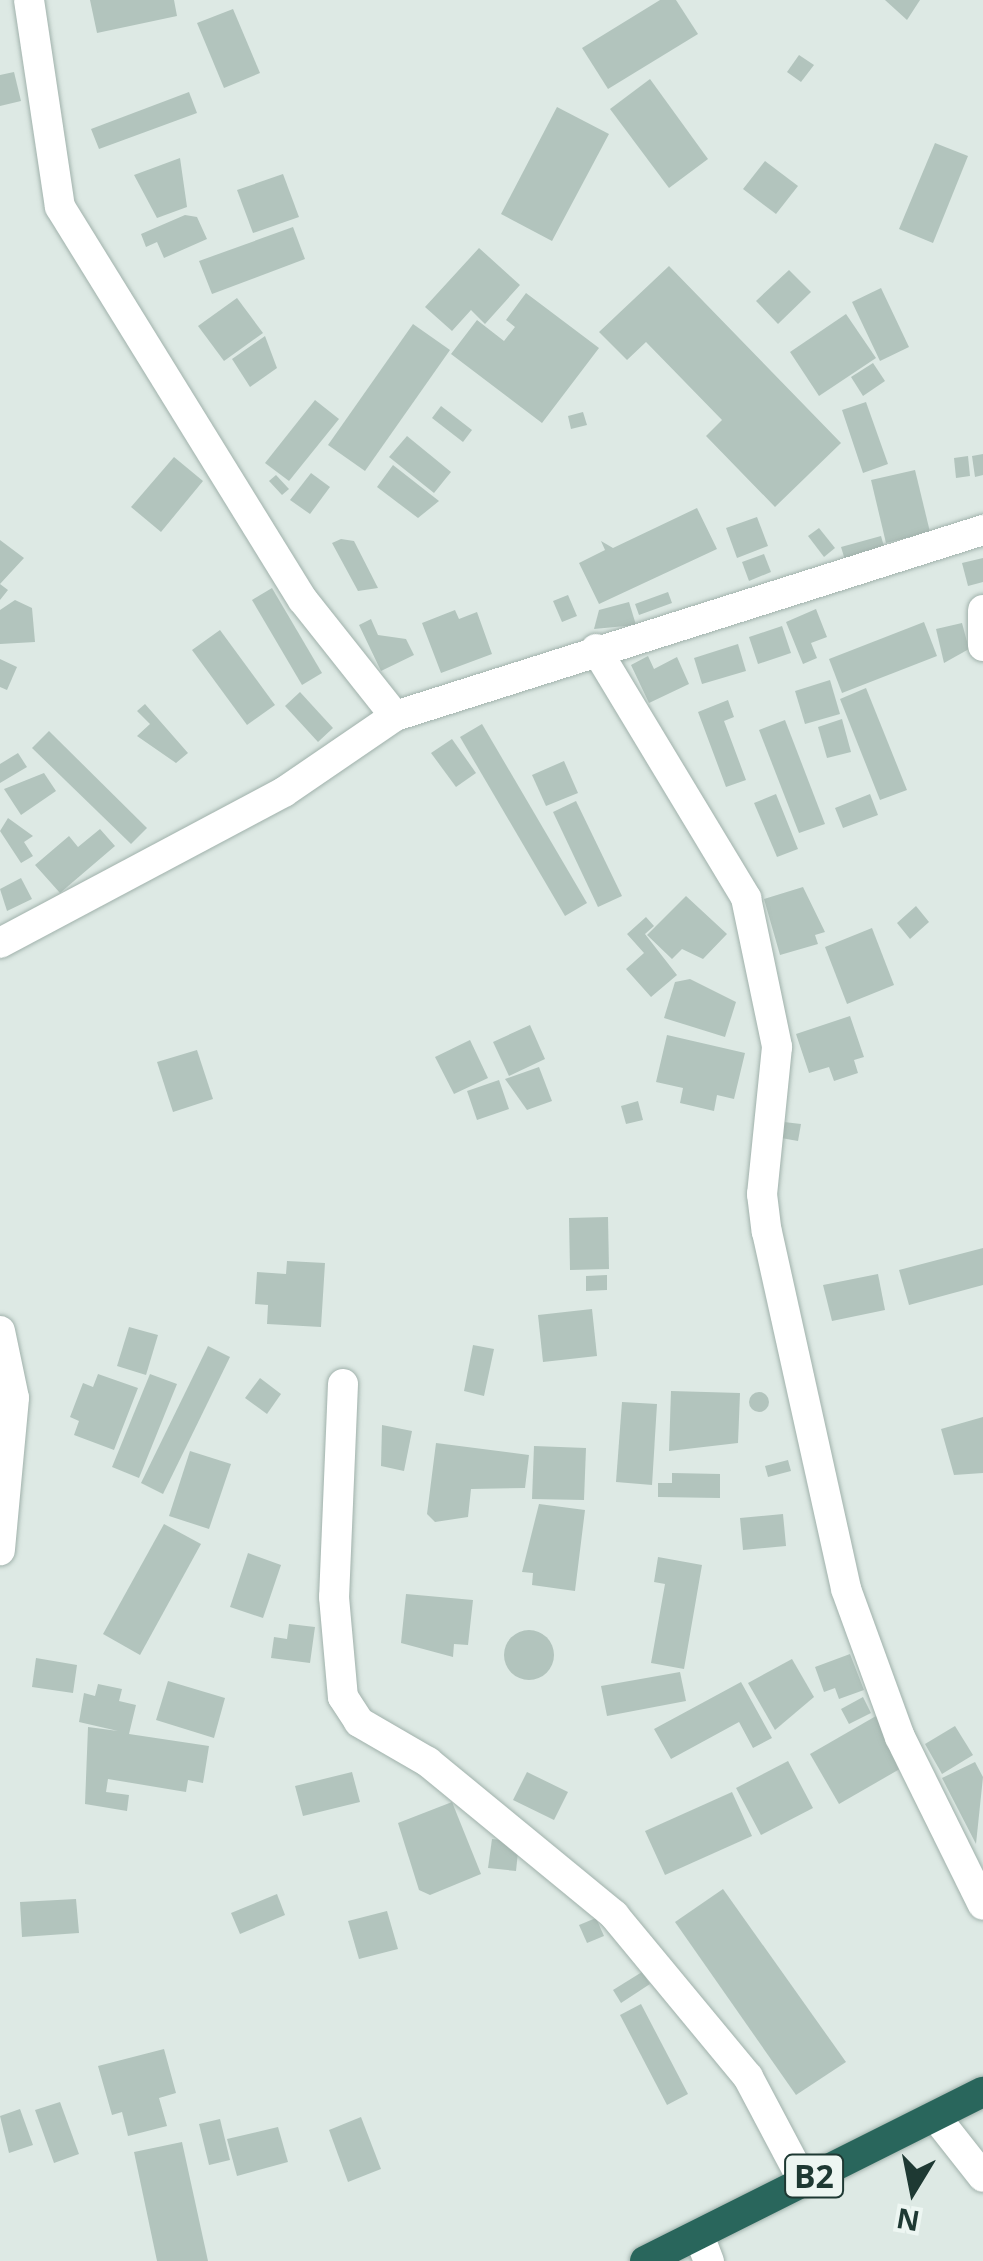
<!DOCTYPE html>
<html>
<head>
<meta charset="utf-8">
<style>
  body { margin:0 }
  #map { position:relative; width:983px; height:2261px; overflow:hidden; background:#dde9e4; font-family:"Open Sans",sans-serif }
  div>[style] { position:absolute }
  .building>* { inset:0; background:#b2c4bd }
  .round { border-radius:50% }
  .roads { filter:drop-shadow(0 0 2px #a0b1ab) drop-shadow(0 0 2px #a0b1ab) }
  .street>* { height:30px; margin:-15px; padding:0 15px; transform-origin:15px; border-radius:15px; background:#fff }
  .highway>* { height:30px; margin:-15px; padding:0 15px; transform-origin:15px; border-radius:15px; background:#29665c }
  span { translate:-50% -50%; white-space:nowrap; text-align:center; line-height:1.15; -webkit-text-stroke:8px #edf6f2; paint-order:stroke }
  .shield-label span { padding:2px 8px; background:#edf6f2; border:2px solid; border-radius:8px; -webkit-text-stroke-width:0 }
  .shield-label { font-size:32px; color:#1e3933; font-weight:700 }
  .north { position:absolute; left:863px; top:2141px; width:100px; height:100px; -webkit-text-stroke:8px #edf6f2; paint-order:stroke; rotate:190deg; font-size:28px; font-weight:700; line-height:40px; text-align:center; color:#1e3933 }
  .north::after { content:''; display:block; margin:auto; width:35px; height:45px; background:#1e3933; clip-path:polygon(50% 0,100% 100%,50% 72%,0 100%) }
</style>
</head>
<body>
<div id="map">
  <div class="building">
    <div style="clip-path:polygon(90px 0,174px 0,177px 16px,97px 33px)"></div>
    <div style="clip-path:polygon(660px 0,676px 0,698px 34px,608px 89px,582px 48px)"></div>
    <div style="clip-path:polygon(885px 0,920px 0,907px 20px)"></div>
    <div style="clip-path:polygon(233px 9px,260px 73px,224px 88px,197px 23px)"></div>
    <div style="clip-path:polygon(799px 55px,814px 65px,801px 82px,787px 72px)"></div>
    <div style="clip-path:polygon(14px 72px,21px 101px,0 106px,0 75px)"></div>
    <div style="clip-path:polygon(650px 79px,708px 159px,669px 188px,610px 109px)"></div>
    <div style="clip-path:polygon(189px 92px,197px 113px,99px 149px,91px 129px)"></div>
    <div style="clip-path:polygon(557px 107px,609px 134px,552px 241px,501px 214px)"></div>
    <div style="clip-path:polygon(935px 143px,968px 156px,933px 243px,899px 229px)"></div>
    <div style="clip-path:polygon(180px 158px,187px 207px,157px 218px,134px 175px)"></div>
    <div style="clip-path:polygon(765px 161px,798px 186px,776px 214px,743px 189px)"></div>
    <div style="clip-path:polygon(283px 174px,299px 217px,253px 233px,237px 190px)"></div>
    <div style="clip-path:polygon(185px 215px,197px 217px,207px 239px,164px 258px,157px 242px,146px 247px,141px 234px)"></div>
    <div style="clip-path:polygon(293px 227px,305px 259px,212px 294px,199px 261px)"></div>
    <div style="clip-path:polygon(479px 248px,520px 285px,485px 324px,471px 310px,452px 331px,425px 307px)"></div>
    <div style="clip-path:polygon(669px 266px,841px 443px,775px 507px,706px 436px,722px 420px,646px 342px,627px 360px,599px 332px)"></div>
    <div style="clip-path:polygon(789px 270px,811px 292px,778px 324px,756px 301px)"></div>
    <div style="clip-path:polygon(881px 288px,909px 347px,880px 361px,852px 302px)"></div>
    <div style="clip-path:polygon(526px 293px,599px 348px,542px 423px,451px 354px,477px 320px,504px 341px,515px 327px,506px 320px)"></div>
    <div style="clip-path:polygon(237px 298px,263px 333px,224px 361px,198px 326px)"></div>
    <div style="clip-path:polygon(846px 314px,876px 358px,819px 396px,790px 352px)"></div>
    <div style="clip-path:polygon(413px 324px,450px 350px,365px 471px,328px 445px)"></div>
    <div style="clip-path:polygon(265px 336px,277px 368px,250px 387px,232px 359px)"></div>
    <div style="clip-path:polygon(873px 363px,885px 381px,863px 396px,851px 377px)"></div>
    <div style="clip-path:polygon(315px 400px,339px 419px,289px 481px,265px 463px)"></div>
    <div style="clip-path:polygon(866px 402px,888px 464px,863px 473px,842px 410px)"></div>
    <div style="clip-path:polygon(441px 406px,472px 430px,463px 442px,432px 418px)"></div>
    <div style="clip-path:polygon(583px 412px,587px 425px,571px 429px,568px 416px)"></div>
    <div style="clip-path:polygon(407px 436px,451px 472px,434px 493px,389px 457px)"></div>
    <div style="clip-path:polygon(983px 454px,983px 475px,975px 477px,972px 456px)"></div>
    <div style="clip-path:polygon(968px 456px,970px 476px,956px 478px,954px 458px)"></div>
    <div style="clip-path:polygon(174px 457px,203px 481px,161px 532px,131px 507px)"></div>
    <div style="clip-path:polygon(393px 465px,439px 501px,418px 518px,377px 487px)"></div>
    <div style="clip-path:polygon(915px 470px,930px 532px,886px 543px,871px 480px)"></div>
    <div style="clip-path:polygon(311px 473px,330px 487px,310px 514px,290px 500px)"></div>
    <div style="clip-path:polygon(276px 475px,289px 489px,282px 495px,269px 481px)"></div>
    <div style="clip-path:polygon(697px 508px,717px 549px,599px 604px,579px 563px,605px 550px,601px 541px,613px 548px)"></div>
    <div style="clip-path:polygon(757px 517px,768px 546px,737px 558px,726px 528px)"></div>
    <div style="clip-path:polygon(819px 528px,835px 548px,824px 557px,808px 536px)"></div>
    <div style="clip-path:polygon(881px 536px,885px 550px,845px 560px,841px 547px)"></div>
    <div style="clip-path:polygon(341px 539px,354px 541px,378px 588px,358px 591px,332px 543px)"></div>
    <div style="clip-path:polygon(0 540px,24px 558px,0 584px,8px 590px,0 600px)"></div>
    <div style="clip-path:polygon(764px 554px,771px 572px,749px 581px,742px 562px)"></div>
    <div style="clip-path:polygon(983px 558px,983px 582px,968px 586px,962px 563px)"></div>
    <div style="clip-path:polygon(272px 588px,322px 673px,302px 685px,252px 600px)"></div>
    <div style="clip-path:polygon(668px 592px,672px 603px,639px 615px,635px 604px)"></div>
    <div style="clip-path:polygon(568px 595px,577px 616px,562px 622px,553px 601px)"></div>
    <div style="clip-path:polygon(15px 600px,32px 608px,35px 642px,0 644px,0 610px)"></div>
    <div style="clip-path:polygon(629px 602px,636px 625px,594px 629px,599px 610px)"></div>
    <div style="clip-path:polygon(816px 609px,827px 637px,811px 643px,817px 658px,803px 664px,786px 622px)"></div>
    <div style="clip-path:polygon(455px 610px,459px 619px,477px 612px,492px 654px,441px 673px,422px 623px)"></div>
    <div style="clip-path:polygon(371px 619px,378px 635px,406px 639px,414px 655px,381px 671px,359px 625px)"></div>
    <div style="clip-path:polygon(924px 622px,937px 656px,842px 693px,829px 659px)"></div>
    <div style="clip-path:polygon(962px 623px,969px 649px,944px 663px,936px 629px)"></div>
    <div style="clip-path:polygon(782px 626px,791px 653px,758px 664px,749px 637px)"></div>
    <div style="clip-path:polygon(220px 630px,275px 705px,247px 725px,192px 650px)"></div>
    <div style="clip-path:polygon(738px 644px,746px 671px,702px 684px,694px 658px)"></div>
    <div style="clip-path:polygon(648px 656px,654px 669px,677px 657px,689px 684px,649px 703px,631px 665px)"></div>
    <div style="clip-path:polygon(0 659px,17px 667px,7px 690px,0 687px)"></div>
    <div style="clip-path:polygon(830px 680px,840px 714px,805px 724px,795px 691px)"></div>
    <div style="clip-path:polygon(866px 688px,907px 790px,880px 800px,840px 699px)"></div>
    <div style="clip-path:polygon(300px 692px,333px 728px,318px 742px,285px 706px)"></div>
    <div style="clip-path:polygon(728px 700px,734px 717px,724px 721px,746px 780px,726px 787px,698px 712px)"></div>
    <div style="clip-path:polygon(145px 704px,188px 753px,176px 763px,137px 736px,150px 724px,137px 711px)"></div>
    <div style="clip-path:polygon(842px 719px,851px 752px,827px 758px,818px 727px)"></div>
    <div style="clip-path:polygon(785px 720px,825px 824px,799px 833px,759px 730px)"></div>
    <div style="clip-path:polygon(482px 724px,587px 903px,565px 916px,460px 737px)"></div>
    <div style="clip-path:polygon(49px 731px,147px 828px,131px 844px,32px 748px)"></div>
    <div style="clip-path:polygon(452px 739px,476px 773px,456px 787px,431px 753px)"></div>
    <div style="clip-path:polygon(18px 753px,27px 767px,0 783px,0 764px)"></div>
    <div style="clip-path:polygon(564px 761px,578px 793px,546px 806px,532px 775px)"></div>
    <div style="clip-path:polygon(44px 773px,56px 791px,21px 815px,4px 789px)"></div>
    <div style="clip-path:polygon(776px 794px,798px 849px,777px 857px,754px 803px)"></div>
    <div style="clip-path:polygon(870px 794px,878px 815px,843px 828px,835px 808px)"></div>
    <div style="clip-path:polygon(576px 801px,622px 896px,598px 907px,553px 812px)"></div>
    <div style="clip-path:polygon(8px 818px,33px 836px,24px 842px,33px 856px,21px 863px,0 831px)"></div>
    <div style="clip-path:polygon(100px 829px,115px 846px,60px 893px,35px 865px,69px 836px,78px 847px)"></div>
    <div style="clip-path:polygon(21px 878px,32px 899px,7px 911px,0 889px)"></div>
    <div style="clip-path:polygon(803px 887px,825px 932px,815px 935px,818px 944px,780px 955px,764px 899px)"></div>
    <div style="clip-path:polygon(686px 896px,727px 934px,703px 959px,682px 949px,672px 959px,647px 935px)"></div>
    <div style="clip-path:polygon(916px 906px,929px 922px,910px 939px,897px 923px)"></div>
    <div style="clip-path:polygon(646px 917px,654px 926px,645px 934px,677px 975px,651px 997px,626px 969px,644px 953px,627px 934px)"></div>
    <div style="clip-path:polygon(872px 928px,894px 985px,847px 1004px,825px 947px)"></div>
    <div style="clip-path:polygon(690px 979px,736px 1002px,725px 1037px,664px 1018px,675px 982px)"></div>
    <div style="clip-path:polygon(850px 1016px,864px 1057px,854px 1060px,858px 1073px,834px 1081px,829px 1067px,809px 1073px,796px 1034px)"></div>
    <div style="clip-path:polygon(530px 1025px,545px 1059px,509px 1076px,493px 1042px)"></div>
    <div style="clip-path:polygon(667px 1035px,745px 1053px,734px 1099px,717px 1095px,714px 1111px,680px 1103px,683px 1088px,656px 1082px)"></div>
    <div style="clip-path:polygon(470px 1040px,488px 1078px,454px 1094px,435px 1057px)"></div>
    <div style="clip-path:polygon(197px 1050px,213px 1099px,173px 1112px,157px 1062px)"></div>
    <div style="clip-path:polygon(539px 1067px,552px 1101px,527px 1110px,505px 1079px)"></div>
    <div style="clip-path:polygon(499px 1080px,509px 1109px,477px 1120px,467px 1091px)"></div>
    <div style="clip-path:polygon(638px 1101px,643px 1120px,626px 1124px,621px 1106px)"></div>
    <div style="clip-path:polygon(784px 1122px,801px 1124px,798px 1141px,781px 1138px)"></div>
    <div style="clip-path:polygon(608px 1217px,609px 1269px,570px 1270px,569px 1218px)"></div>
    <div style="clip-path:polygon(983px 1248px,983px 1285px,909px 1305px,899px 1270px)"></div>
    <div style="clip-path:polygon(287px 1261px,325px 1263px,321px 1327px,267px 1324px,268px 1305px,255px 1304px,257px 1272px,286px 1274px)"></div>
    <div style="clip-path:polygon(878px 1274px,885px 1310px,832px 1321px,823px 1285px)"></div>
    <div style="clip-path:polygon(607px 1275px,607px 1290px,586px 1291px,586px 1276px)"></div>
    <div style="clip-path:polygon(592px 1309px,597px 1356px,543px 1362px,538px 1315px)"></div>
    <div style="clip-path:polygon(129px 1327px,158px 1335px,146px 1375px,117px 1366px)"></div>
    <div style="clip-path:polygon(473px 1345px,494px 1349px,484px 1396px,464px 1391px)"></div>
    <div style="clip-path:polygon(208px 1346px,230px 1357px,163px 1494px,141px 1483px)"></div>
    <div style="clip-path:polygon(98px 1374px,138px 1388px,114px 1450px,74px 1435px,79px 1421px,70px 1417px,83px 1383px,93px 1387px)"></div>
    <div style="clip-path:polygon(150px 1374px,177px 1384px,139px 1478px,112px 1467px)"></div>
    <div style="clip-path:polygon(260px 1378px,281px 1394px,267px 1414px,245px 1398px)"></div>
    <div style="clip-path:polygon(671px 1391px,740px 1393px,738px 1443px,669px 1451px)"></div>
    <div class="round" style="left:749px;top:1392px;width:20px;height:20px"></div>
    <div style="clip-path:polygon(622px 1402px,657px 1404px,652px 1485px,616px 1482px)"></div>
    <div style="clip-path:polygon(983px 1417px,983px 1473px,954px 1475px,941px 1429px)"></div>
    <div style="clip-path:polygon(382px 1425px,412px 1431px,404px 1471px,381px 1466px)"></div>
    <div style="clip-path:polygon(436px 1443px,529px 1455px,525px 1488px,471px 1489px,468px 1517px,435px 1522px,427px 1514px)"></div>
    <div style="clip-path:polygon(534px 1446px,586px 1448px,584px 1500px,532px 1499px)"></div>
    <div style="clip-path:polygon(190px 1451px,231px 1464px,209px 1529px,169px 1516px)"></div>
    <div style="clip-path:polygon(788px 1460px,791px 1471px,768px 1477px,765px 1466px)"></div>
    <div style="clip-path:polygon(672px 1473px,720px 1474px,720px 1498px,658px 1497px,658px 1483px,672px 1483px)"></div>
    <div style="clip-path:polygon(539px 1504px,585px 1510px,575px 1591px,532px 1585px,533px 1573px,522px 1572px)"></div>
    <div style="clip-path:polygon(783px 1514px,786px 1546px,743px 1550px,740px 1518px)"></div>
    <div style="clip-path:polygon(164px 1524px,201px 1544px,140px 1655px,103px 1634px)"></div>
    <div style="clip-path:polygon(248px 1553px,281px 1565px,263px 1618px,230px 1607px)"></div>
    <div style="clip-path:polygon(658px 1557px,702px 1565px,684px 1669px,651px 1663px,665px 1584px,654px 1582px)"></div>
    <div style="clip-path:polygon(406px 1594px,473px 1600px,468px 1645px,454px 1644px,453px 1657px,401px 1643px)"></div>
    <div style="clip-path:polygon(289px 1624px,315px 1627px,310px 1663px,271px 1658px,274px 1637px,287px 1639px)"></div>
    <div class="round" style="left:504px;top:1630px;width:50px;height:50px"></div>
    <div style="clip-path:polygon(850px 1654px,864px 1690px,839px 1699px,835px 1688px,824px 1692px,815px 1667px)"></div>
    <div style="clip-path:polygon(36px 1658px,77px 1665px,73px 1693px,32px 1687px)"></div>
    <div style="clip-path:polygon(792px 1659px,814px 1697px,775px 1730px,748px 1683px)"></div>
    <div style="clip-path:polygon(680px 1672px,686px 1701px,607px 1716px,601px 1686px)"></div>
    <div style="clip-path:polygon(168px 1681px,225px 1698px,214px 1738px,156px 1720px)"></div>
    <div style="clip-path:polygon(741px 1682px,772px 1738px,753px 1748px,739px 1722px,671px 1759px,654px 1729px)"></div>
    <div style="clip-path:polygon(98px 1684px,122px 1689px,119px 1701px,136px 1705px,129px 1734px,209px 1746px,203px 1783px,188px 1780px,186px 1792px,108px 1779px,106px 1792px,129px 1795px,127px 1811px,85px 1804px,88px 1727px,118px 1731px,79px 1722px,84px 1693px,95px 1696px)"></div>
    <div style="clip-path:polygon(863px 1697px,871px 1713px,849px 1724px,841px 1709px)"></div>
    <div style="clip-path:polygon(876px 1716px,905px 1766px,839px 1804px,810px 1754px)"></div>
    <div style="clip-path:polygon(955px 1726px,973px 1755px,942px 1774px,925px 1744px)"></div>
    <div style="clip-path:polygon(788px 1761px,813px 1808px,761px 1835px,736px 1788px)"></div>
    <div style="clip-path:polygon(975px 1762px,983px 1777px,976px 1844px,942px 1778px)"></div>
    <div style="clip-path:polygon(352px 1772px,360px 1802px,303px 1816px,295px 1786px)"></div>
    <div style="clip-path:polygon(527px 1772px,568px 1792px,554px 1820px,513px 1800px)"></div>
    <div style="clip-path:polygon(732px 1792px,752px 1836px,665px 1875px,645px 1831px)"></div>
    <div style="clip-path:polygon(452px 1802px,481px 1874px,430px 1895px,419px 1890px,398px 1823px)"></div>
    <div style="clip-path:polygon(492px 1839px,519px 1842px,516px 1871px,488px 1868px)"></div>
    <div style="clip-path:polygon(723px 1889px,846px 2062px,796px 2095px,675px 1922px)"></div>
    <div style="clip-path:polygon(277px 1894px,285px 1915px,240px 1934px,231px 1913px)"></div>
    <div style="clip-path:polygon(76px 1899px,79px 1933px,22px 1937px,20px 1902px)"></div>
    <div style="clip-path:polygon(387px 1911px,398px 1949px,359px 1959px,348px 1921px)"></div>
    <div style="clip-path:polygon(596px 1918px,604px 1936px,587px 1943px,579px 1925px)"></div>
    <div style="clip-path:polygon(642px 1972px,650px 1984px,621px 2003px,613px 1990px)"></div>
    <div style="clip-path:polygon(641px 2004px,688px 2094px,667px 2105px,620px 2015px)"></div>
    <div style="clip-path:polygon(164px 2049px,176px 2093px,159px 2098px,167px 2126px,128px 2136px,122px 2112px,112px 2115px,98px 2066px)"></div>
    <div style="clip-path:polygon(60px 2102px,79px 2154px,54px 2163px,35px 2110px)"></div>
    <div style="clip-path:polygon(20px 2109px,33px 2145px,9px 2153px,0 2116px)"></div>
    <div style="clip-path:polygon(361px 2117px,381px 2169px,348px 2182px,329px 2130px)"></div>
    <div style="clip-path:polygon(220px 2119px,230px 2160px,209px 2165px,199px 2124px)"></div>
    <div style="clip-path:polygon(278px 2127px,288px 2162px,237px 2176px,227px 2139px)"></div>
    <div style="clip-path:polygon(182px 2142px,208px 2261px,157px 2261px,134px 2152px)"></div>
  </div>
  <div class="roads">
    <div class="street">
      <div style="left:29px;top:0;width:209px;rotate:81.5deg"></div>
      <div style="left:60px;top:207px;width:462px;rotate:58.3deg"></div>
      <div style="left:303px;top:600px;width:148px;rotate:51.6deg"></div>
      <div style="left:983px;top:610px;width:36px;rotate:90deg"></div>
      <div style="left:596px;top:649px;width:291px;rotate:58.9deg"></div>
      <div style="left:746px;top:898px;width:152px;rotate:78.2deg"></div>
      <div style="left:777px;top:1047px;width:148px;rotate:95.8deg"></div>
      <div style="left:762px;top:1194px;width:38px;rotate:83deg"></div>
      <div style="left:767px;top:1232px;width:366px;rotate:77.5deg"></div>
      <div style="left:846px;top:1589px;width:158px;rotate:70deg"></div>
      <div style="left:900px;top:1737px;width:187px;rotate:63.7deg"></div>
      <div style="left:0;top:943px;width:322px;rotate:-28deg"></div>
      <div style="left:284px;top:792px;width:135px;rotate:-34.4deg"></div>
      <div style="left:395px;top:716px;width:617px;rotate:-17.55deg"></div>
      <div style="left:0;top:1331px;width:68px;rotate:78.2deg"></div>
      <div style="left:14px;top:1398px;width:153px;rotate:95.3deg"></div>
      <div style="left:343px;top:1384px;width:213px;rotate:92.4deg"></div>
      <div style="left:334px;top:1597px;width:100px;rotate:84.9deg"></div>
      <div style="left:343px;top:1697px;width:30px;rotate:57deg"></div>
      <div style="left:359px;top:1722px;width:80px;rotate:30.1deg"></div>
      <div style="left:428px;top:1762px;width:241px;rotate:39.4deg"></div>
      <div style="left:614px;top:1915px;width:210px;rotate:50.4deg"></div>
      <div style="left:748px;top:2077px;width:118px;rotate:62.1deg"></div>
      <div style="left:939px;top:2121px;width:71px;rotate:51.8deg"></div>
      <div style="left:700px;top:2238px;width:25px;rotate:69deg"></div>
    </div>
    <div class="highway">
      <div style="left:645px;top:2261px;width:378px;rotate:-26.6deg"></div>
    </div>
  </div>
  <div class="shield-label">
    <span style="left:814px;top:2176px">B2</span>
  </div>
  <div class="north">N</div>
</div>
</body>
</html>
